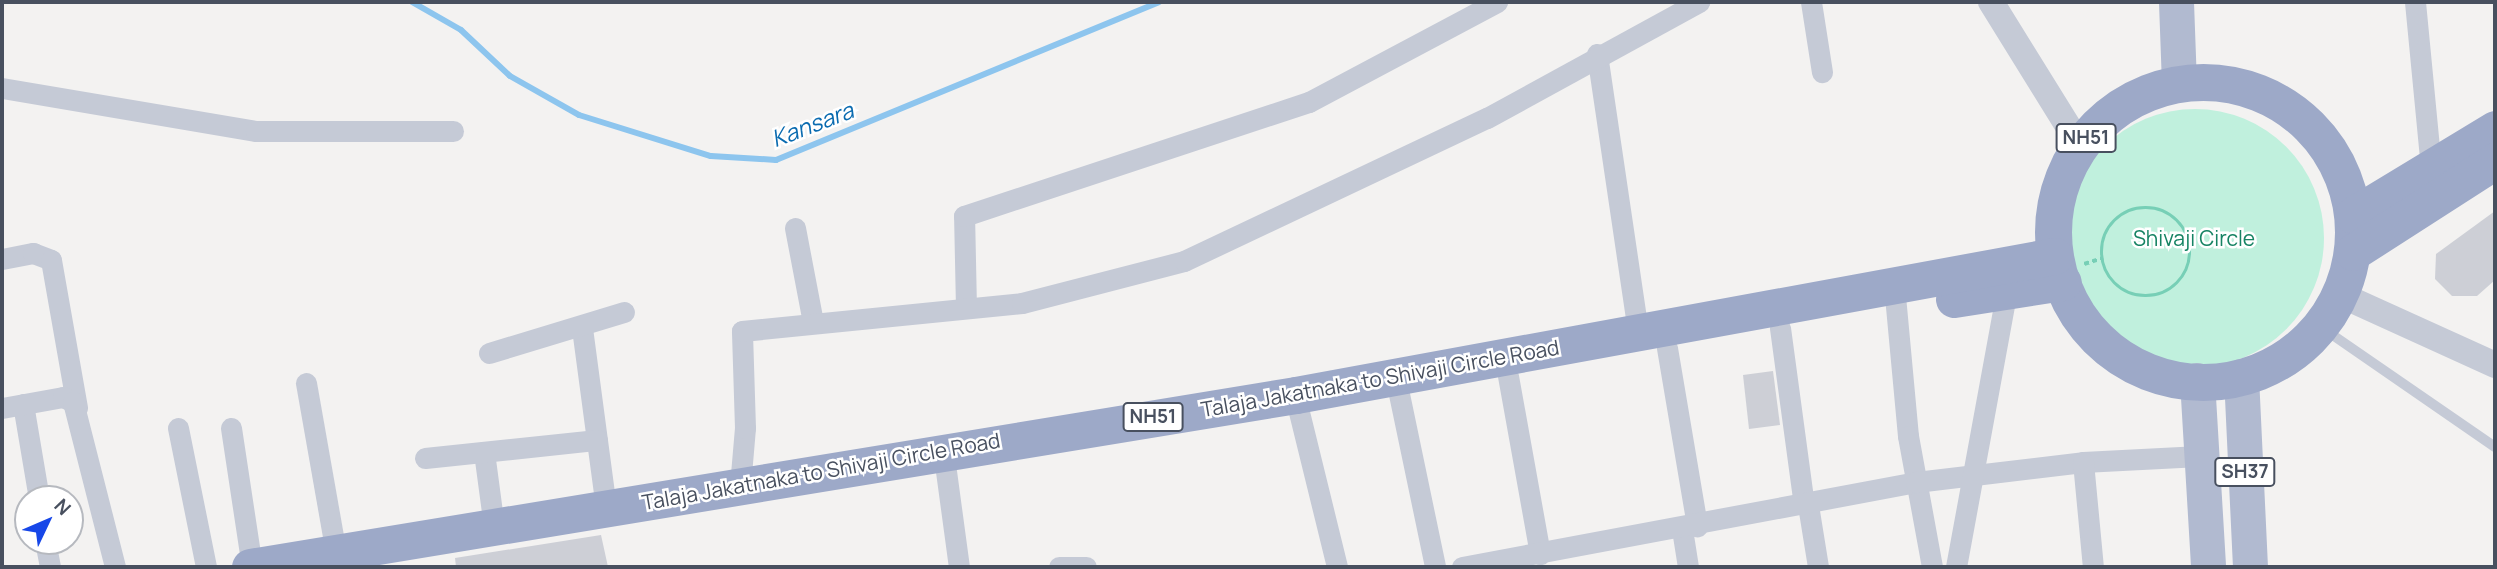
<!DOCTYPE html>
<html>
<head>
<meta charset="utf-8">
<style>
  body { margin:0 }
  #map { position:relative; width:2497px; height:569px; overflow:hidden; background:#f3f2f1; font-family:Manrope,sans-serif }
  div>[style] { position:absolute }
  .green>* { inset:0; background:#c0f0dd }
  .round { border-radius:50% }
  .stream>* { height:6px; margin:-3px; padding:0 3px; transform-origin:3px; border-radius:3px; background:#8dc5ee }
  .building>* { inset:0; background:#cdcfd6 }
  .path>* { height:3.5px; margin-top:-1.75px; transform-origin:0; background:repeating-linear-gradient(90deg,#77cfb6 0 5px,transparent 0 8.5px) }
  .path>.ring { margin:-1.75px; padding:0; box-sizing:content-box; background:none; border:3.5px solid #77cfb6; border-radius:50% }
  .service>* { height:10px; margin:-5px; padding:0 5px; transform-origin:5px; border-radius:5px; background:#c5cad6 }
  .minor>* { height:21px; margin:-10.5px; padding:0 10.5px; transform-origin:10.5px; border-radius:10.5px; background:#c5cad6 }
  .tertiary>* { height:26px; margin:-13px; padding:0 13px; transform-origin:13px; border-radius:13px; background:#c5cad6 }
  .primary>* { height:35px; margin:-17.5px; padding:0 17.5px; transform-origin:17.5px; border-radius:17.5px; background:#b1bad0 }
  .trunk>* { height:37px; margin:-18.5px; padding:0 18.5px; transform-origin:18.5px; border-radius:18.5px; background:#9da9c8 }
  .trunk>.ring { margin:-18.5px; padding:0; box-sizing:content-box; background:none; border:37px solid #9da9c8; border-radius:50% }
  span { translate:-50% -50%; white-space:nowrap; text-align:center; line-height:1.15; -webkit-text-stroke:5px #fff; paint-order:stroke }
  .shield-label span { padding:2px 5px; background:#fff; border:2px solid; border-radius:5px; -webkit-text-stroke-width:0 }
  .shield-label { font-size:19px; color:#48505f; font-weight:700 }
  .park-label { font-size:21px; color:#168363 }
  .street-label { font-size:21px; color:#48505f }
  .water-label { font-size:23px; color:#0a6bb0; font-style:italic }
  .frame { position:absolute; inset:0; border:4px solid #48505f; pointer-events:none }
  .north { position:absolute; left:14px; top:485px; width:70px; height:70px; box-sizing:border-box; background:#fff; border:2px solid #b6b9bf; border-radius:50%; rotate:46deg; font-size:19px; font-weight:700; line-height:28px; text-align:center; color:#48505f }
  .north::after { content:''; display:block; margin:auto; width:24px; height:32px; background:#1747e8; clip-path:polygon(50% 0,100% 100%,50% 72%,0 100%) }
</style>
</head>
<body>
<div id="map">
  <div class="green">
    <div class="round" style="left:2066px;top:109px;width:258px;height:258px"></div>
  </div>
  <div class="stream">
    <div style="left:412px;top:2px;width:56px;rotate:29.7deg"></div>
    <div style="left:461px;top:30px;width:67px;rotate:43.2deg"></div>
    <div style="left:510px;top:76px;width:79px;rotate:29.5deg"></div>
    <div style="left:579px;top:115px;width:138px;rotate:17.3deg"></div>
    <div style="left:711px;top:156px;width:65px;rotate:3.5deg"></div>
    <div style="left:776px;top:160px;width:414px;rotate:-22.4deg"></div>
  </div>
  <div class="building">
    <div style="clip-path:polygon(2495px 211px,2495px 280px,2477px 296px,2452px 296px,2435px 279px,2436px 254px)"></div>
    <div style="clip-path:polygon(1773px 371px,1780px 425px,1749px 429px,1743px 375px)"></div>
    <div style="clip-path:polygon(601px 535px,608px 567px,456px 567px,455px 558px)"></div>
  </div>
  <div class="path">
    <div class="ring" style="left:2102px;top:208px;width:84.5px;height:84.5px"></div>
    <div style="left:2084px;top:264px;width:20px;rotate:-18deg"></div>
  </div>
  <div class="service">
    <div style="left:2321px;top:327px;width:211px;rotate:34.6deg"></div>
  </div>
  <div class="minor">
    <div style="left:1811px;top:2px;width:71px;rotate:81.1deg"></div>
    <div style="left:2415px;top:2px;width:167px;rotate:84.5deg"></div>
    <div style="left:1597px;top:54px;width:281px;rotate:81.6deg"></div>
    <div style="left:2px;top:88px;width:258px;rotate:9.6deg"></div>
    <div style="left:256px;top:131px;width:197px"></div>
    <div style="left:795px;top:228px;width:96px;rotate:79.2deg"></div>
    <div style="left:2px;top:259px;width:32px;rotate:-11deg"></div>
    <div style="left:33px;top:253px;width:19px;rotate:21deg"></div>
    <div style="left:51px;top:260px;width:150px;rotate:80deg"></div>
    <div style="left:1894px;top:285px;width:152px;rotate:84.7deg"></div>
    <div style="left:1908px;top:436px;width:133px;rotate:79.6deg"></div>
    <div style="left:966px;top:308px;width:92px;rotate:-91.2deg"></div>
    <div style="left:964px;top:216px;width:363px;rotate:-18.3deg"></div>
    <div style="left:1309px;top:102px;width:213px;rotate:-28deg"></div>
    <div style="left:582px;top:328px;width:182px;rotate:82.4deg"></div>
    <div style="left:1780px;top:328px;width:179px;rotate:82.3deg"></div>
    <div style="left:1667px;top:348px;width:181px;rotate:80.4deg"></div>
    <div style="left:489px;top:353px;width:141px;rotate:-16.9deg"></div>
    <div style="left:1508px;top:376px;width:181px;rotate:79.8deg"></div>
    <div style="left:306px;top:383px;width:173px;rotate:80deg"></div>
    <div style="left:1399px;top:394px;width:177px;rotate:78.2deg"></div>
    <div style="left:23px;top:404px;width:96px;rotate:80.4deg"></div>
    <div style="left:2px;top:408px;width:62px;rotate:-10.2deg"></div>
    <div style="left:63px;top:397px;width:11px;rotate:27deg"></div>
    <div style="left:73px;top:402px;width:170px;rotate:75.7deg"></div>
    <div style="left:1299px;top:412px;width:160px;rotate:76.2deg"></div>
    <div style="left:178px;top:428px;width:142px;rotate:78.6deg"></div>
    <div style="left:231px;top:428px;width:141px;rotate:81.4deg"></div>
    <div style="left:943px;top:449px;width:119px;rotate:82.3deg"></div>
    <div style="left:484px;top:452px;width:76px;rotate:82.4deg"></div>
    <div style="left:425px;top:458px;width:173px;rotate:-6deg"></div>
    <div style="left:2083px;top:462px;width:117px;rotate:-2.9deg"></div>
    <div style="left:740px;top:486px;width:58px;rotate:-85.1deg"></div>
    <div style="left:745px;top:428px;width:97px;rotate:-91.8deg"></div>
    <div style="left:742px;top:331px;width:281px;rotate:-5.7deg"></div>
    <div style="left:1022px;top:303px;width:167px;rotate:-14.5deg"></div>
    <div style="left:1184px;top:261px;width:335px;rotate:-25.3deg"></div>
    <div style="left:1487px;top:118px;width:242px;rotate:-28.7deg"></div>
    <div style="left:1808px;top:505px;width:63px;rotate:80.8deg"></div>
    <div style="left:1682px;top:529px;width:38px;rotate:81deg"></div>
    <div style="left:45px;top:541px;width:26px;rotate:79deg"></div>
    <div style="left:1059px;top:567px;width:27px"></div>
    <div style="left:1462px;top:567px;width:462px;rotate:-10.6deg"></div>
    <div style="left:1916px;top:482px;width:168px;rotate:-6.8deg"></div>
    <div style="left:2083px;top:462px;width:105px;rotate:84.6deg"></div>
    <div style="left:1956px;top:567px;width:282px;rotate:-79.6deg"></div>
  </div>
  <div class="tertiary">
    <div style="left:1991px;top:2px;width:167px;rotate:58.2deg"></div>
    <div style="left:2341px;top:295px;width:169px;rotate:24.4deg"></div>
  </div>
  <div class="primary">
    <div style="left:2176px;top:2px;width:80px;rotate:87.9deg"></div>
    <div style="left:2241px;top:376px;width:191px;rotate:87.3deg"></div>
    <div style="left:2197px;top:380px;width:187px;rotate:86.6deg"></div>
  </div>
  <div class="trunk">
    <div class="ring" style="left:2053px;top:82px;width:263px;height:263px"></div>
    <div style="left:2353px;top:215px;width:166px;rotate:-31.2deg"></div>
    <div style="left:2353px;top:252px;width:169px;rotate:-32.7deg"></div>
    <div style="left:1954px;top:299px;width:110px;rotate:-8.9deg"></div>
    <div style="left:250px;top:567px;width:1060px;rotate:-9.34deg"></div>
    <div style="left:1296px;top:395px;width:771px;rotate:-10.39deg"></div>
  </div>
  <div class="shield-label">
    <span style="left:2086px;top:138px">NH51</span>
    <span style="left:1153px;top:417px">NH51</span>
    <span style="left:2245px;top:472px">SH37</span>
  </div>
  <div class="park-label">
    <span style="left:2194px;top:238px">Shivaji Circle</span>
  </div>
  <div class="street-label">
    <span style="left:1380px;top:378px;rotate:-10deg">Talaja Jakatnaka to Shivaji Circle Road</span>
    <span style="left:821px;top:471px;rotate:-10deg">Talaja Jakatnaka to Shivaji Circle Road</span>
  </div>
  <div class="water-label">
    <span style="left:812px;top:124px;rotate:-21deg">Kansara</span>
  </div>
  <div class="frame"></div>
  <div class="north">N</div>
</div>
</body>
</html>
